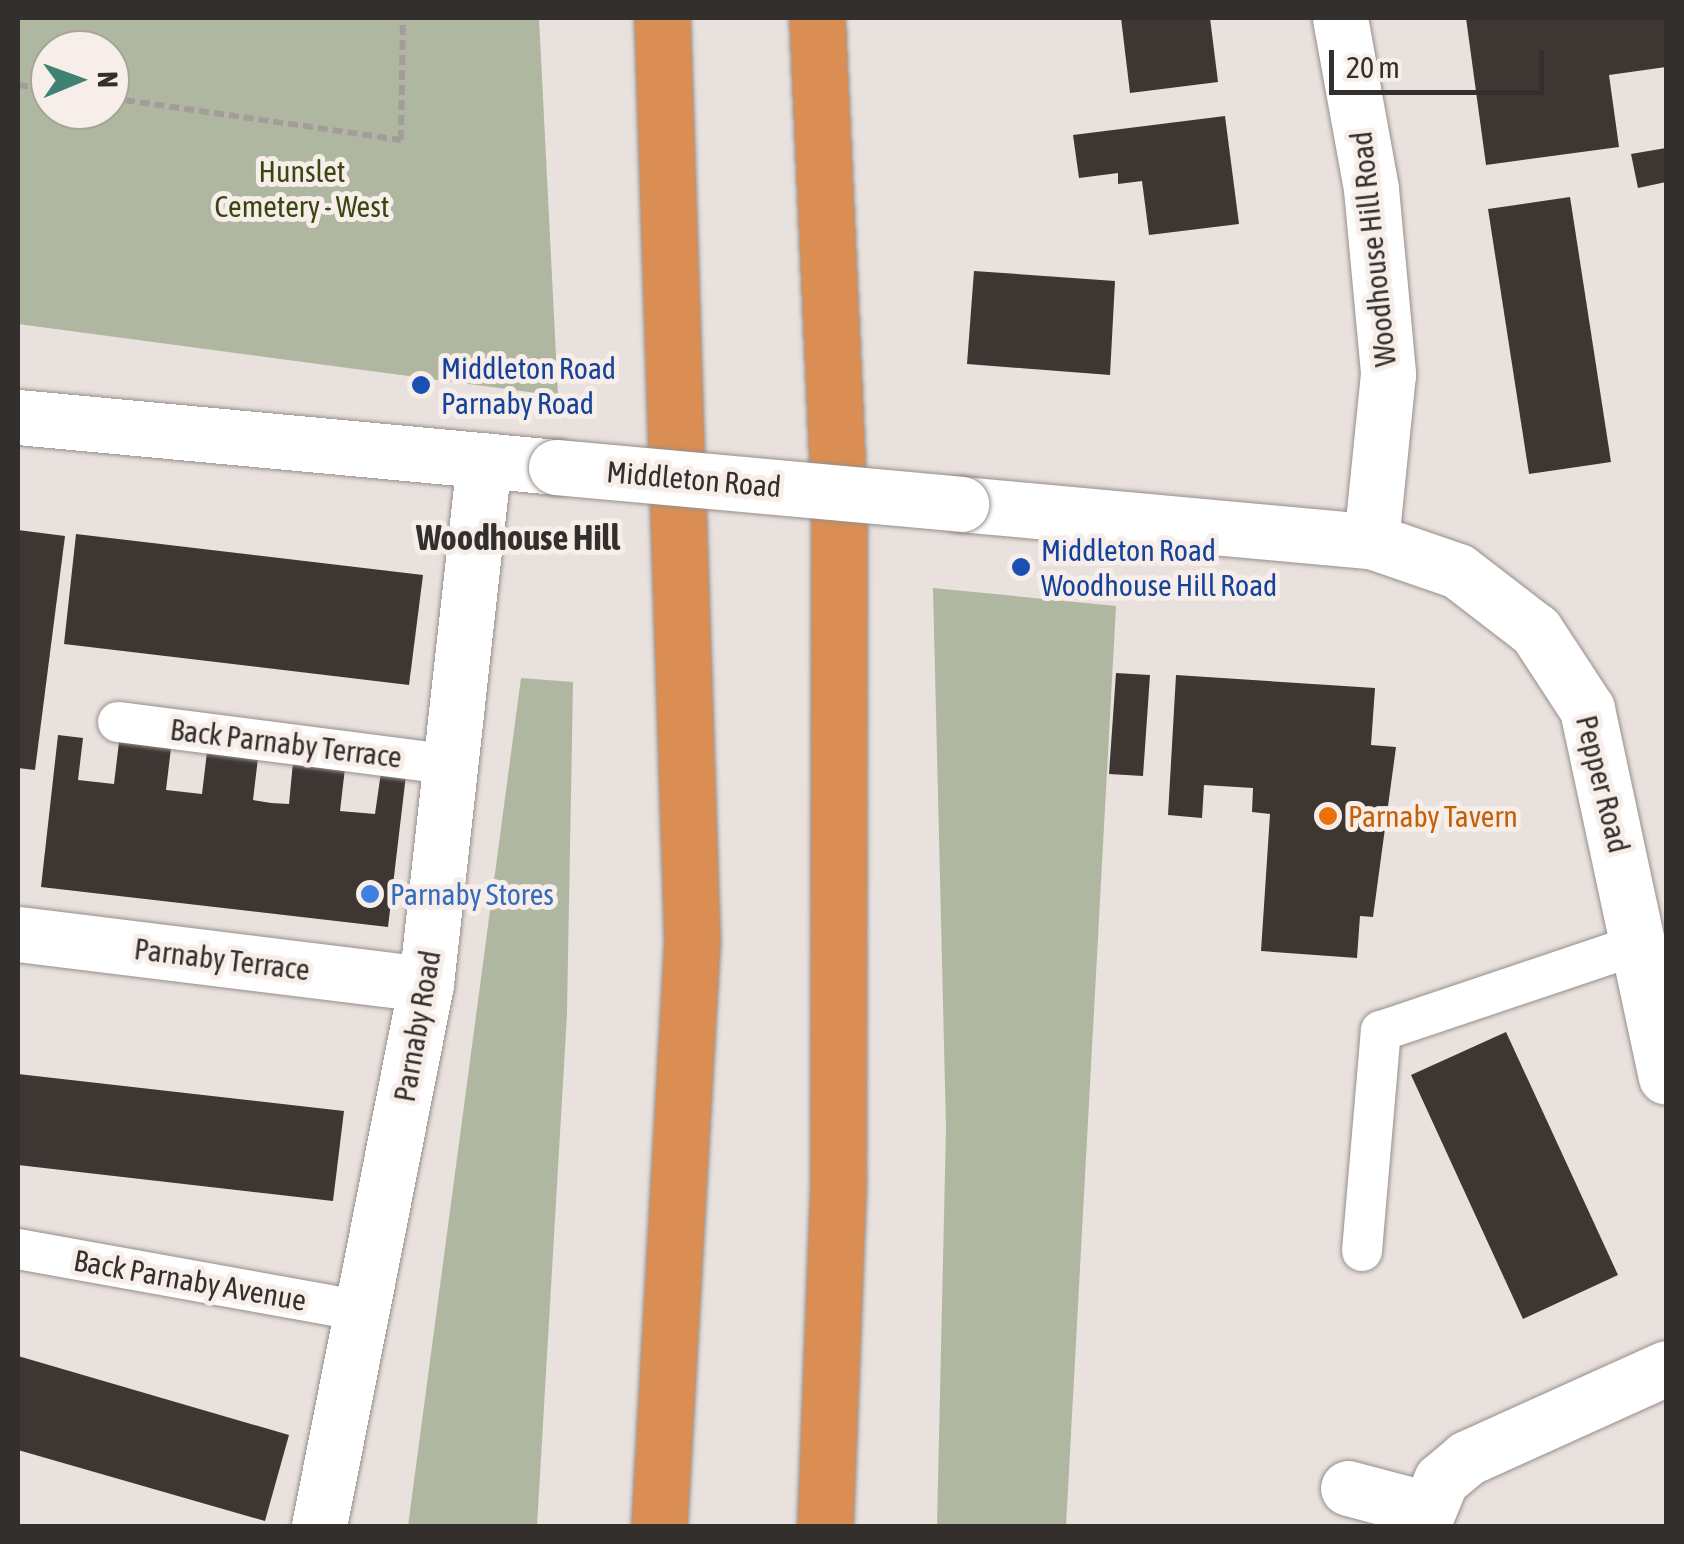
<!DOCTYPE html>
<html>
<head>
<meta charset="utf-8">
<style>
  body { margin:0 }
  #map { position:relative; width:1684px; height:1544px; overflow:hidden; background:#e9e1dd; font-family:"Asap Condensed",sans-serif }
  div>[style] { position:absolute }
  .green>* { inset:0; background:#b0b7a1 }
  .building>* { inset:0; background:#3d3633 }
  .path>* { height:6px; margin-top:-3px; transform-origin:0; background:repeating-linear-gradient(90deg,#a39d9a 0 10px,transparent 0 15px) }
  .roads { filter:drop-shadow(0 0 2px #968e8a) drop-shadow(0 0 2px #968e8a) }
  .service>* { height:40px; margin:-20px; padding:0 20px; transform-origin:20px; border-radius:20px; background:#fff }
  .minor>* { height:55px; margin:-27.5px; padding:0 27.5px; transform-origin:27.5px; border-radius:27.5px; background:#fff }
  .tertiary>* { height:55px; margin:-27.5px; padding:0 27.5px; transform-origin:27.5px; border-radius:27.5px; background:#fff }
  .motorway>* { height:55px; margin:-27.5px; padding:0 27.5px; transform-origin:27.5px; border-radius:27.5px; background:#db8e53 }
  .bridges { filter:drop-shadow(0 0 2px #968e8a) drop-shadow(0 0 2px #968e8a) }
  .tertiary-bridge>* { height:55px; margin:-27.5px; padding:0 27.5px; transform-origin:27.5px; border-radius:27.5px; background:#fff }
  .dots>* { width:28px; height:28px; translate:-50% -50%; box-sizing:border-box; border:5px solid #f7eeea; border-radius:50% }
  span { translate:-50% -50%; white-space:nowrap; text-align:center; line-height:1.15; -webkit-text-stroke:10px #f7eeea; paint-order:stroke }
  .park-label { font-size:30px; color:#3a4612 }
  .street-label { font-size:30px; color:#322f2d }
  .transit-label { font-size:30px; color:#164399 }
  .left { translate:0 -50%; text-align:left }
  .food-label { font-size:30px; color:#c56008 }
  .shop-label { font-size:30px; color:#366cbe }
  .quarter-label { font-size:35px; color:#322f2d; font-weight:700 }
  .frame { position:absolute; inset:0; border:20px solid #322f2d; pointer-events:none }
  .north { position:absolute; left:30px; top:30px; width:100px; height:100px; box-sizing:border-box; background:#f7eeea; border:2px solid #a8a29e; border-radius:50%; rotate:89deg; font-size:28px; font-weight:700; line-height:40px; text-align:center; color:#322f2d }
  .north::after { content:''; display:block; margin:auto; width:35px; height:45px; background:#3f8274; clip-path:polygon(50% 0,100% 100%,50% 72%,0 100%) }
  .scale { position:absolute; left:1329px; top:50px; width:215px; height:45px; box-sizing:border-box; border:5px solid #322f2d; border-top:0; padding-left:12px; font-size:30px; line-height:35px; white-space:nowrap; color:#322f2d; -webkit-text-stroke:8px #f7eeea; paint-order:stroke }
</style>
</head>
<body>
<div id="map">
  <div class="green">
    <div style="clip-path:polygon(evenodd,18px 18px,539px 18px,558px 396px,18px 324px,18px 18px,50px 50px,110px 50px,110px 110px,50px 110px,50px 50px)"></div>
    <div style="clip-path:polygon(933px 588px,1116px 606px,1066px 1526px,937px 1526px,946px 1128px)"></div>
    <div style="clip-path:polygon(521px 678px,573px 682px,567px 1014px,537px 1526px,408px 1526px)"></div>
  </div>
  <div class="building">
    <div style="clip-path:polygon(1121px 18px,1210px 18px,1218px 82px,1130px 93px)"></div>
    <div style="clip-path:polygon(1466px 18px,1666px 18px,1666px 67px,1609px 75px,1619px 147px,1486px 165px)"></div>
    <div style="clip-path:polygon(1225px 116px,1239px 224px,1149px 235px,1142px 181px,1118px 184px,1118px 173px,1079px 178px,1073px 135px)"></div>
    <div style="clip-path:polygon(1666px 148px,1666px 182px,1638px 188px,1631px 154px)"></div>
    <div style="clip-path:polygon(1570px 197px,1611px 462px,1529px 474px,1488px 209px)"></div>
    <div style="clip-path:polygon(974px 271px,1115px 281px,1110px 375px,967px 364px)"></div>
    <div style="clip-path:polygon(18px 530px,65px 536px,35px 770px,18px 768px)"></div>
    <div style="clip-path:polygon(76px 534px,423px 575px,409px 685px,64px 644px)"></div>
    <div style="clip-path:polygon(1116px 673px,1150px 675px,1143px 776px,1109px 774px)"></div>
    <div style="clip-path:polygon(1176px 675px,1375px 688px,1371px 745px,1396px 747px,1373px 917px,1360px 916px,1357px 958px,1261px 951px,1270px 814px,1252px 812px,1253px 788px,1204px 785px,1202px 818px,1168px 815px)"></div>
    <div style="clip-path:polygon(58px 735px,83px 738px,78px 780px,114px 784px,119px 742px,171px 748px,166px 790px,202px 794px,207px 752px,258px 758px,253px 800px,271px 803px,289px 804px,293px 762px,345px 768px,340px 811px,375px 814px,381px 772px,406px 775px,388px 927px,41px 887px)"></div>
    <div style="clip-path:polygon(1506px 1032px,1618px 1275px,1523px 1319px,1411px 1075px)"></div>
    <div style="clip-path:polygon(18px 1074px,344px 1111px,333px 1201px,18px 1165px)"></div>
    <div style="clip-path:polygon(18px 1356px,289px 1435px,265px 1521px,18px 1450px)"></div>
  </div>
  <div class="path">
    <div style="left:18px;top:85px;width:32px;rotate:7deg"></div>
    <div style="left:110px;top:98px;width:294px;rotate:8.2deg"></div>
    <div style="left:401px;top:140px;width:122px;rotate:-89.1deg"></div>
  </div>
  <div class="roads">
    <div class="service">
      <div style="left:118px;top:722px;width:340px;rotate:7.3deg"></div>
      <div style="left:18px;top:1249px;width:351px;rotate:10.2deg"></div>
      <div style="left:1362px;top:1251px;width:221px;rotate:-85.1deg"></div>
      <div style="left:1381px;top:1031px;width:267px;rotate:-18.6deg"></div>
    </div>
    <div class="minor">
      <div style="left:1340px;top:18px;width:174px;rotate:79.7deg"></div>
      <div style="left:1371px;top:189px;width:186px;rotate:84.7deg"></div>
      <div style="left:1388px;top:374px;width:168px;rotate:95.8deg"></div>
      <div style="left:18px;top:934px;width:411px;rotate:7deg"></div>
      <div style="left:1348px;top:1488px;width:82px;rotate:14.9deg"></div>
      <div style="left:319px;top:1526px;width:552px;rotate:-78.83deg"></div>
      <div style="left:426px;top:984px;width:527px;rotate:-83.68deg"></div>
      <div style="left:1422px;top:1526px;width:50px;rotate:-67.6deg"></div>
      <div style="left:1441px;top:1480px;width:34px;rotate:-40deg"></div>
      <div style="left:1467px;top:1458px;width:218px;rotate:-24.3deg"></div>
    </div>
    <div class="tertiary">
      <div style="left:18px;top:417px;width:540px;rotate:5.31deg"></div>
      <div style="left:961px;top:504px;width:412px;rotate:5.2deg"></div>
      <div style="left:1371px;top:541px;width:92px;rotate:19deg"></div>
      <div style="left:1458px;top:571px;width:98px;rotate:37.6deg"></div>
      <div style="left:1536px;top:631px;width:93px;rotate:56.8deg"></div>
      <div style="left:1587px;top:709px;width:376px;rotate:77.9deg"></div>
    </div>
    <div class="motorway">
      <div style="left:817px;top:18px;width:477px;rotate:87.4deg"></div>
      <div style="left:839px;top:494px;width:693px;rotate:90.08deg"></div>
      <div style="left:838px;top:1187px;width:339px;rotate:92.2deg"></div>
      <div style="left:659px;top:1526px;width:586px;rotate:-86.77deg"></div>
      <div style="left:692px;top:941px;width:923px;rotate:-91.86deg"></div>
    </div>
  </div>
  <div class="bridges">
    <div class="tertiary-bridge">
      <div style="left:556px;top:467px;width:407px;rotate:5.2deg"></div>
    </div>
  </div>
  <div class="dots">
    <div style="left:421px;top:385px;background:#1a4fb4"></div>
    <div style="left:1021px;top:567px;background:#1a4fb4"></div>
    <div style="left:1328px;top:816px;background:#e8710a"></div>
    <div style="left:370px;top:894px;background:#3f7fe0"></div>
  </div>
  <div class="park-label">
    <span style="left:302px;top:188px">Hunslet<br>Cemetery - West</span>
  </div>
  <div class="street-label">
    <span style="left:1373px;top:249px;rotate:-96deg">Woodhouse Hill Road</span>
    <span style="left:694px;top:479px;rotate:5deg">Middleton Road</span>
    <span style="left:286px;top:743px;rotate:7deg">Back Parnaby Terrace</span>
    <span style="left:1603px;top:784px;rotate:76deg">Pepper Road</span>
    <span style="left:222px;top:959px;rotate:7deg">Parnaby Terrace</span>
    <span style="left:417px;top:1026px;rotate:-80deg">Parnaby Road</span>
    <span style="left:190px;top:1280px;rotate:10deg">Back Parnaby Avenue</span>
  </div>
  <div class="transit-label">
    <span class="left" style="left:441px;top:385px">Middleton Road<br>Parnaby Road</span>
    <span class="left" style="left:1041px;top:567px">Middleton Road<br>Woodhouse Hill Road</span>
  </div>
  <div class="food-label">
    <span class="left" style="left:1348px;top:816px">Parnaby Tavern</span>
  </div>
  <div class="shop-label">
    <span class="left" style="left:390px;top:894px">Parnaby Stores</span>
  </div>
  <div class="quarter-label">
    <span style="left:518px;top:537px">Woodhouse Hill</span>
  </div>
  <div class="frame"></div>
  <div class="north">N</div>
  <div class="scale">20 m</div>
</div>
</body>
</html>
